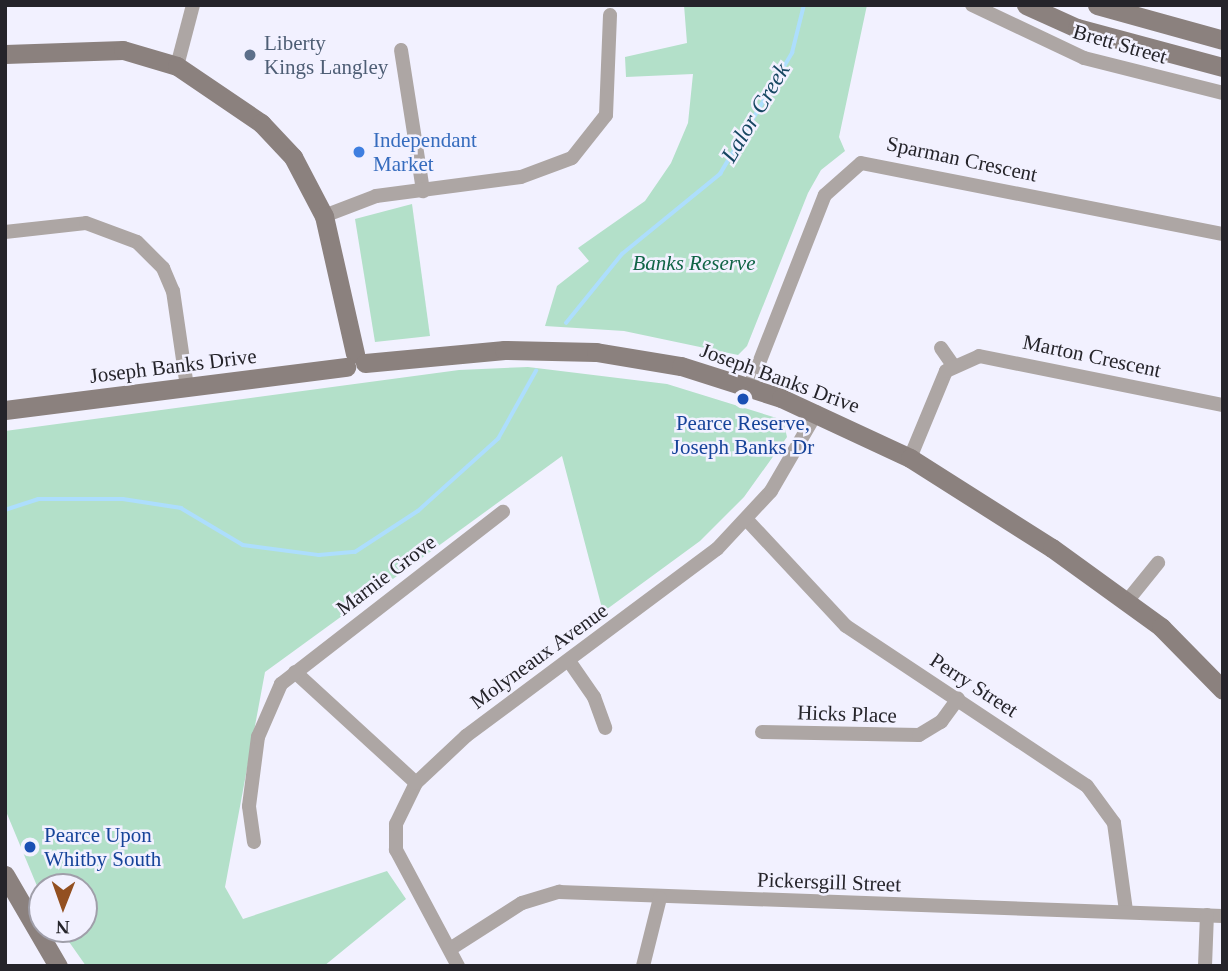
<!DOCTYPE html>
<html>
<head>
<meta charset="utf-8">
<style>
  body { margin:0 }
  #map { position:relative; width:1228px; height:971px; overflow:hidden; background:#f2f1ff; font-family:"Times New Roman",serif }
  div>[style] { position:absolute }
  .green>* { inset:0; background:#b3e0c9 }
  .stream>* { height:3.5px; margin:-1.75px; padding:0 1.75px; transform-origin:1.75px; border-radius:1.75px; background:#addefd }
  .street>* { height:14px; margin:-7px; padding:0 7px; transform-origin:7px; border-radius:7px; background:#ada6a4 }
  .secondary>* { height:19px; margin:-9.5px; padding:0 9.5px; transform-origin:9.5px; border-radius:9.5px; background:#8b817e }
  .dots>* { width:19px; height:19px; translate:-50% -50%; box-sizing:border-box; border:4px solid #f2f1ff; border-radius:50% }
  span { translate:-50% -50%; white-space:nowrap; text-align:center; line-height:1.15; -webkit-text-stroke:5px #f2f1ff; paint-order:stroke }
  .service-label { font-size:21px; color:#4e5e75 }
  .left { translate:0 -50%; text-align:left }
  .street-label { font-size:21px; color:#25242a }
  .shop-label { font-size:21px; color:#366cbe }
  .park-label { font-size:21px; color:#106446; font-style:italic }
  .transit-label { font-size:21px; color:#164399 }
  .water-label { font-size:23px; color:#164661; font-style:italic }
  .frame { position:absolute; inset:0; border:7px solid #25242a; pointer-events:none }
  .north { position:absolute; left:28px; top:873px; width:70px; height:70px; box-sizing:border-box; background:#f2f1ff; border:2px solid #a09faa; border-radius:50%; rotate:181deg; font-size:19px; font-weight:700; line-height:28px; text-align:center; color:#25242a }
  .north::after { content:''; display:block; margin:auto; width:24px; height:32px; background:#935021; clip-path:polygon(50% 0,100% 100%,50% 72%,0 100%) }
</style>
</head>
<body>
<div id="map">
  <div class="green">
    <div style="clip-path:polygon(684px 5px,867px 5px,839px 137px,845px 151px,821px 170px,808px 193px,747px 346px,738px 355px,624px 331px,545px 326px,557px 286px,589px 261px,578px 248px,645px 201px,671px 163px,688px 123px,693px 74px,626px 77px,625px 57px,687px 43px)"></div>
    <div style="clip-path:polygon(412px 204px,430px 336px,375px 342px,355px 219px)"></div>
    <div style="clip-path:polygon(528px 367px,667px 384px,783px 420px,787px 437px,744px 497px,700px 541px,603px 612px,562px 456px,265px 672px,225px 887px,243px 919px,387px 871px,406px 899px,324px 966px,86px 966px,60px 929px,84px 929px,84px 887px,42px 887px,42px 898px,5px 809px,5px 431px,459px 370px)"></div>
  </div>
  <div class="stream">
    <div style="left:566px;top:323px;width:89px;rotate:-50.9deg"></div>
    <div style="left:622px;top:254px;width:127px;rotate:-39.2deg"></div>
    <div style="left:720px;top:174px;width:141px;rotate:-59.2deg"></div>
    <div style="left:792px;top:53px;width:49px;rotate:-76deg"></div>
    <div style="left:5px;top:510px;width:35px;rotate:-18deg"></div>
    <div style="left:38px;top:499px;width:85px"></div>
    <div style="left:123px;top:499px;width:59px;rotate:8.8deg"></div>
    <div style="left:181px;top:508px;width:72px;rotate:30.8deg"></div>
    <div style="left:243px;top:545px;width:77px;rotate:7.5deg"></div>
    <div style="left:319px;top:555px;width:36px;rotate:-5deg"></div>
    <div style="left:355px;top:552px;width:75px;rotate:-33.1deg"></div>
    <div style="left:418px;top:511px;width:108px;rotate:-42deg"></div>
    <div style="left:498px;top:439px;width:78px;rotate:-60.8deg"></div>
  </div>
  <div class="street">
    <div style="left:972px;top:5px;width:124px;rotate:25.3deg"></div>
    <div style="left:1084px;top:58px;width:143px;rotate:14.1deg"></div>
    <div style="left:401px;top:50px;width:143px;rotate:81.1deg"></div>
    <div style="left:177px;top:66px;width:63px;rotate:-75.3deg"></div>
    <div style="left:324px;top:216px;width:56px;rotate:-21deg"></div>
    <div style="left:376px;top:196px;width:146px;rotate:-7.5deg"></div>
    <div style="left:521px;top:177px;width:54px;rotate:-20.4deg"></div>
    <div style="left:572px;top:158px;width:55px;rotate:-51.7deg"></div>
    <div style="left:606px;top:115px;width:100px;rotate:-87.7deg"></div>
    <div style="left:5px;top:232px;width:81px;rotate:-6.3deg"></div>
    <div style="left:86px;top:223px;width:54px;rotate:20.4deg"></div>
    <div style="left:137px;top:242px;width:37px;rotate:45deg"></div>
    <div style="left:163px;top:268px;width:25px;rotate:67deg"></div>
    <div style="left:173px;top:291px;width:97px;rotate:81.7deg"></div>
    <div style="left:941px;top:348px;width:21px;rotate:55deg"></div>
    <div style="left:750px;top:386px;width:205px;rotate:-68.6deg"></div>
    <div style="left:825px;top:195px;width:48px;rotate:-41.6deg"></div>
    <div style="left:861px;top:163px;width:369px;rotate:11.1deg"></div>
    <div style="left:910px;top:458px;width:94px;rotate:-67.5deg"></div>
    <div style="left:946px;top:371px;width:36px;rotate:-24deg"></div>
    <div style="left:979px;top:356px;width:249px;rotate:11.4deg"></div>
    <div style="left:747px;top:520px;width:145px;rotate:47deg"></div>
    <div style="left:846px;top:626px;width:289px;rotate:33.6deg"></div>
    <div style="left:1087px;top:786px;width:46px;rotate:53.9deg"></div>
    <div style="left:1114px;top:823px;width:89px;rotate:82.2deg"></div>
    <div style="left:1128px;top:600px;width:48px;rotate:-51deg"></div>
    <div style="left:569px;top:661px;width:44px;rotate:55.2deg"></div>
    <div style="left:594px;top:697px;width:33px;rotate:70deg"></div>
    <div style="left:295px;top:672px;width:164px;rotate:42.5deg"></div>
    <div style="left:762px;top:732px;width:157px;rotate:1.1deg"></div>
    <div style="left:919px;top:735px;width:26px;rotate:-31deg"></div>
    <div style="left:941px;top:722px;width:29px;rotate:-54deg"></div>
    <div style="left:254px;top:842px;width:36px;rotate:-98deg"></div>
    <div style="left:249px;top:806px;width:70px;rotate:-82.6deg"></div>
    <div style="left:258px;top:737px;width:58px;rotate:-66.5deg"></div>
    <div style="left:281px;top:684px;width:281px;rotate:-37.8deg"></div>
    <div style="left:450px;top:949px;width:85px;rotate:-32.6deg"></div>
    <div style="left:522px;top:903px;width:39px;rotate:-17deg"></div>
    <div style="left:559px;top:892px;width:664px;rotate:2.07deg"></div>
    <div style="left:458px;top:966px;width:132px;rotate:-118.1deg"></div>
    <div style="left:396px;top:850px;width:26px;rotate:-90deg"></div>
    <div style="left:396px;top:824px;width:46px;rotate:-64deg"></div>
    <div style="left:416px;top:783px;width:69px;rotate:-43.2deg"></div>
    <div style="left:466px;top:736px;width:313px;rotate:-36.7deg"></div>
    <div style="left:717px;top:549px;width:79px;rotate:-47deg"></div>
    <div style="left:771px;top:491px;width:91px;rotate:-59.8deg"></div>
    <div style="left:643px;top:966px;width:70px;rotate:-76deg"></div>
    <div style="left:1205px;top:966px;width:51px;rotate:-87.8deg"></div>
  </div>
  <div class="secondary">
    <div style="left:1026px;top:5px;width:56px;rotate:24.3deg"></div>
    <div style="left:1077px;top:28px;width:151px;rotate:15deg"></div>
    <div style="left:1097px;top:5px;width:131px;rotate:15.5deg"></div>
    <div style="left:5px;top:54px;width:118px;rotate:-1.9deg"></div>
    <div style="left:123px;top:50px;width:56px;rotate:16.5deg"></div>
    <div style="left:177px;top:66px;width:102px;rotate:34.2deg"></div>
    <div style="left:261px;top:123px;width:47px;rotate:46.7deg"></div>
    <div style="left:293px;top:157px;width:67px;rotate:62.3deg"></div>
    <div style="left:324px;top:216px;width:141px;rotate:77.3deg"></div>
    <div style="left:365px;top:363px;width:140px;rotate:-5.3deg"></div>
    <div style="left:504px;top:350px;width:92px;rotate:1.2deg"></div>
    <div style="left:596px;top:352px;width:86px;rotate:9.4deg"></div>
    <div style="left:681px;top:366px;width:105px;rotate:17.7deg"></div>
    <div style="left:781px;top:398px;width:142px;rotate:24.9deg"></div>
    <div style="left:910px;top:458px;width:168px;rotate:32.4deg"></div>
    <div style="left:1052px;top:548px;width:135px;rotate:35.9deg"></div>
    <div style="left:1161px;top:627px;width:88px;rotate:45.5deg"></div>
    <div style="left:5px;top:410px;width:344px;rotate:-7.2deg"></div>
    <div style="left:5px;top:875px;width:105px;rotate:59.8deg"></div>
  </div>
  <div class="dots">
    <div style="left:250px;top:55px;background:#5c6f8a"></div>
    <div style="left:359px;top:152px;background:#3f7fe0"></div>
    <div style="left:743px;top:399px;background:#1a4fb4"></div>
    <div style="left:30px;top:847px;background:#1a4fb4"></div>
  </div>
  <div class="service-label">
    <span class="left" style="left:264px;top:55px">Liberty<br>Kings Langley</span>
  </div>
  <div class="street-label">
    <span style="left:1120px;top:44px;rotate:16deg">Brett Street</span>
    <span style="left:962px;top:159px;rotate:12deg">Sparman Crescent</span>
    <span style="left:1092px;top:356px;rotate:12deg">Marton Crescent</span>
    <span style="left:173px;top:366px;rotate:-7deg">Joseph Banks Drive</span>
    <span style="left:780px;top:378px;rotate:20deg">Joseph Banks Drive</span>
    <span style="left:386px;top:575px;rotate:-37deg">Marnie Grove</span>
    <span style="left:539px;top:656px;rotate:-36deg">Molyneaux Avenue</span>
    <span style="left:974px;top:685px;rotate:33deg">Perry Street</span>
    <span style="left:847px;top:714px;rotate:2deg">Hicks Place</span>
    <span style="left:829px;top:882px;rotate:2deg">Pickersgill Street</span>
  </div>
  <div class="shop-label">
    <span class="left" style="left:373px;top:152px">Independant<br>Market</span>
  </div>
  <div class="park-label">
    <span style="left:694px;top:263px">Banks Reserve</span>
  </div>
  <div class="transit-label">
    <span style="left:743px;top:435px">Pearce Reserve,<br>Joseph Banks Dr</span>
    <span class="left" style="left:44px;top:847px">Pearce Upon<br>Whitby South</span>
  </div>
  <div class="water-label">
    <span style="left:756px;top:113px;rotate:-59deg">Lalor Creek</span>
  </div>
  <div class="frame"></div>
  <div class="north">N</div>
</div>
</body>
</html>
